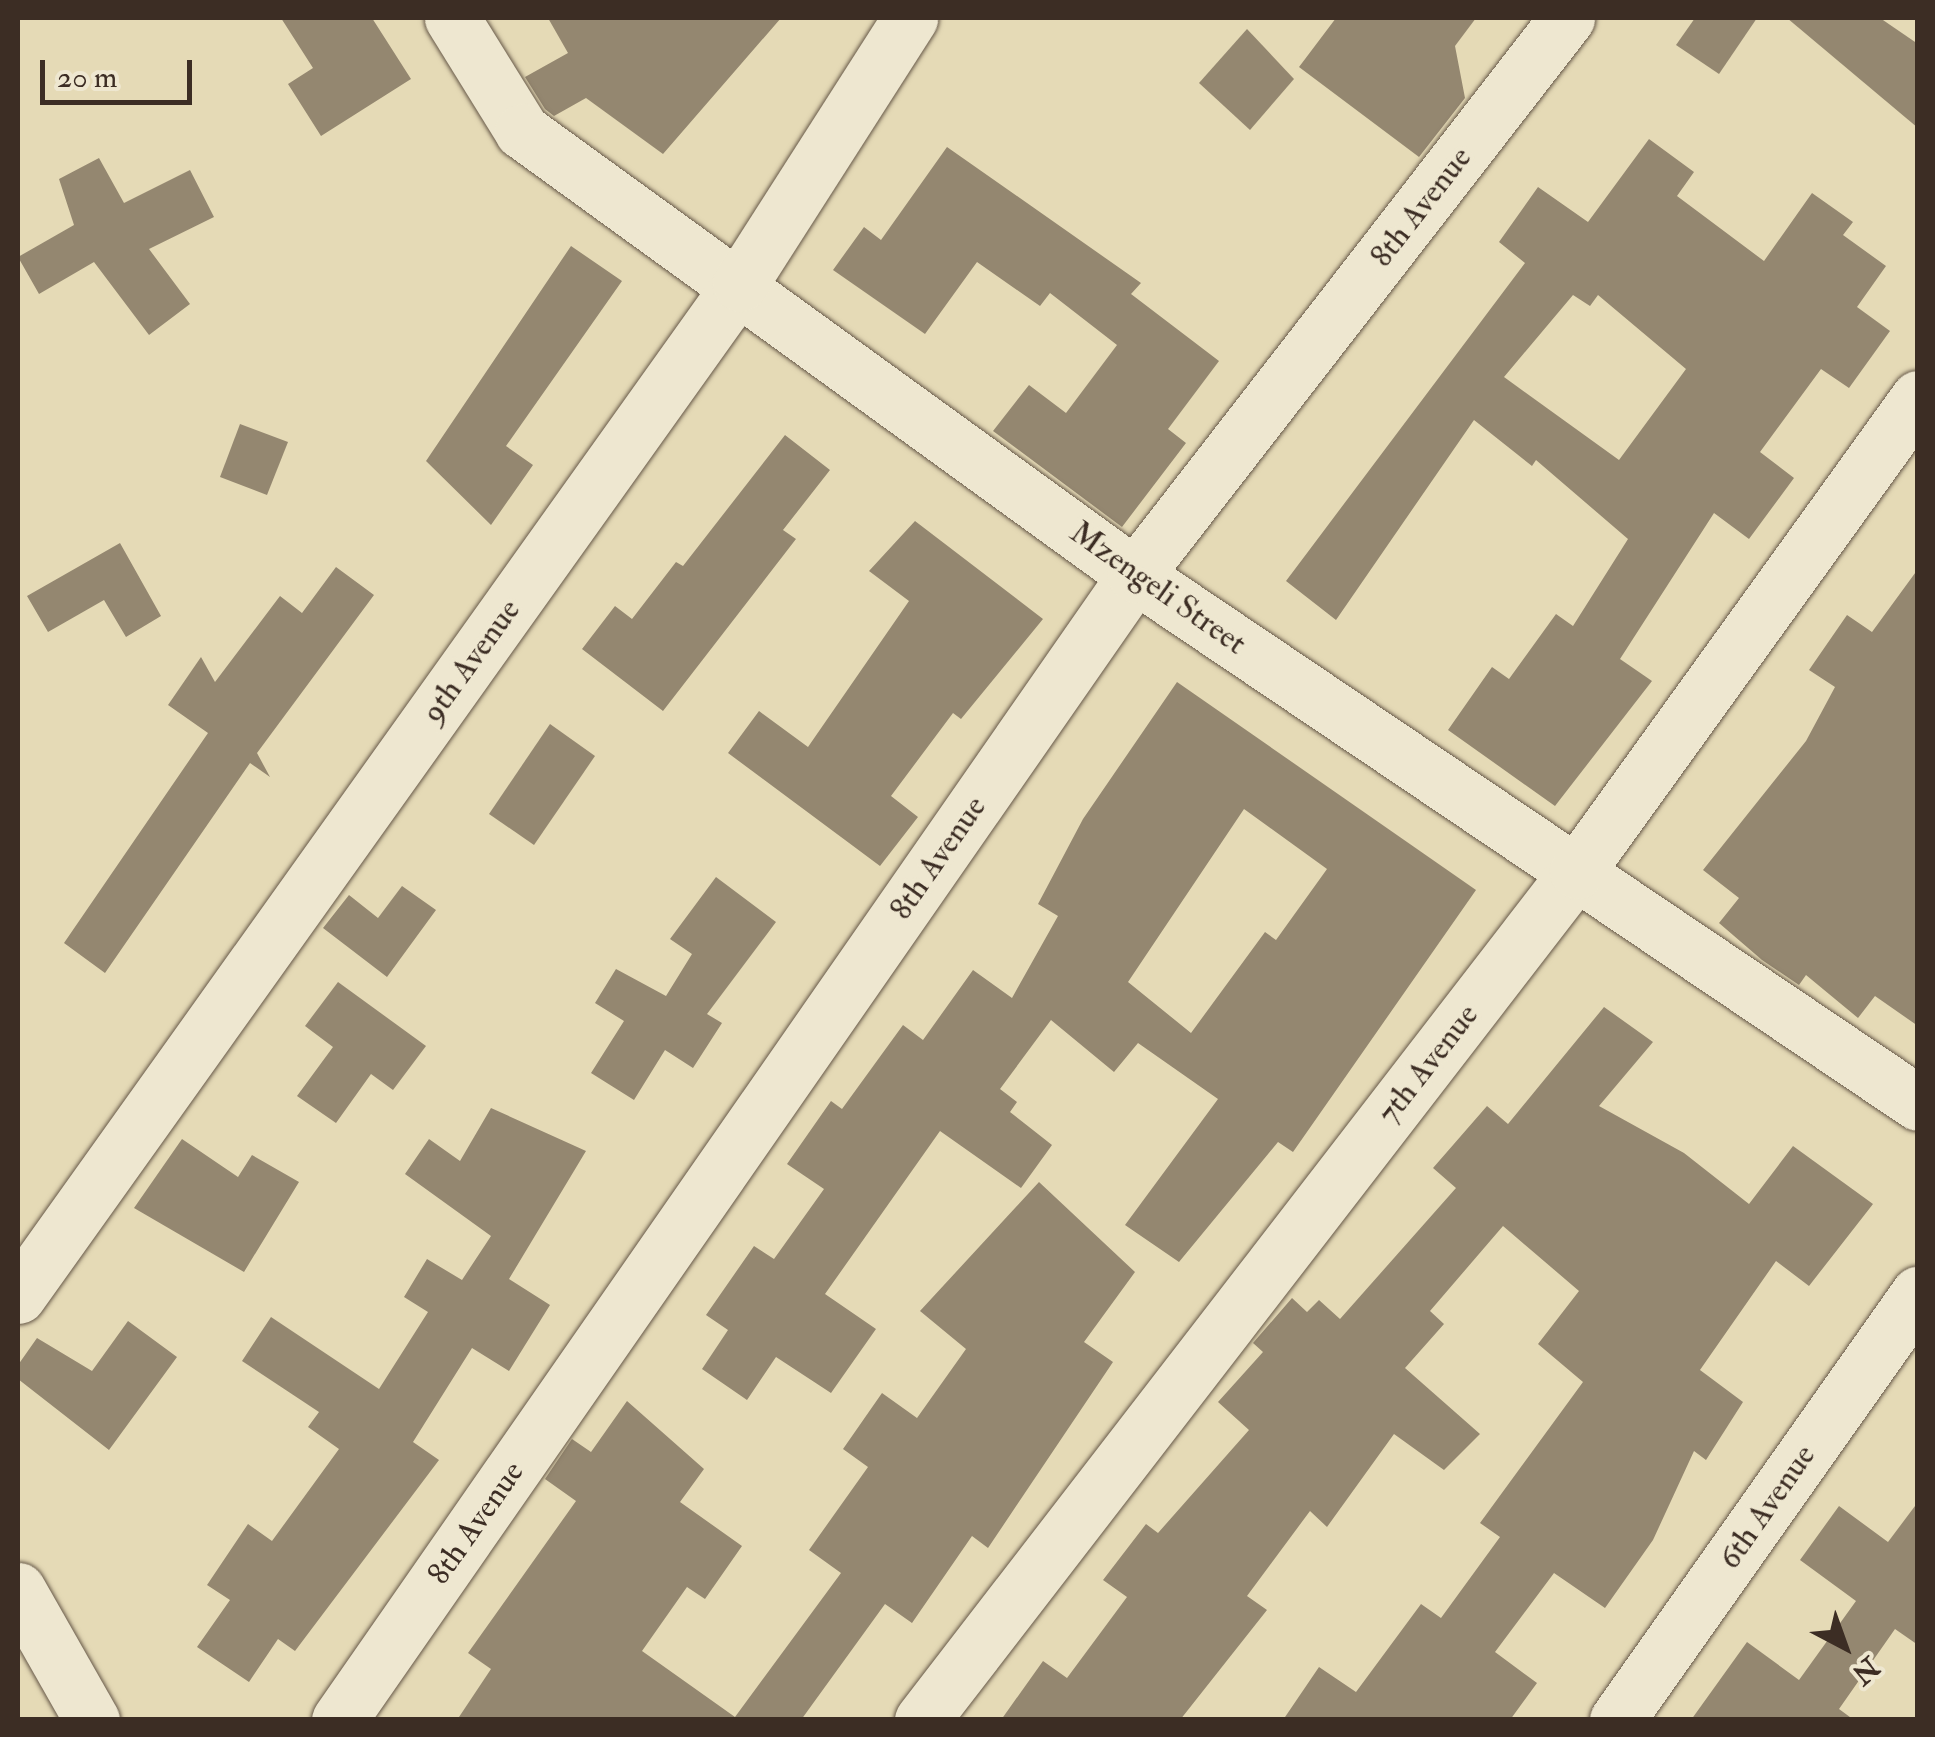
<!DOCTYPE html>
<html>
<head>
<meta charset="utf-8">
<style>
  body { margin:0 }
  #map { position:relative; width:1935px; height:1737px; overflow:hidden; background:#e5dab6; font-family:"IM FELL Double Pica",serif }
  div>[style] { position:absolute }
  .building>* { inset:0; background:#948770 }
  .roads { filter:drop-shadow(0 0 2px #665848) drop-shadow(0 0 2px #665848) }
  .minor>* { height:55px; margin:-27.5px; padding:0 27.5px; transform-origin:27.5px; border-radius:27.5px; background:#eee7d0 }
  span { translate:-50% -50%; white-space:nowrap; text-align:center; line-height:1.15; -webkit-text-stroke:9px #eee7d0; paint-order:stroke }
  .street-label { font-size:32px; color:#3c2d24 }
  .frame { position:absolute; inset:0; border:20px solid #3c2d24; pointer-events:none }
  .north { position:absolute; left:1795px; top:1597px; width:100px; height:100px; -webkit-text-stroke:8px #eee7d0; paint-order:stroke; rotate:139deg; font-size:28px; font-weight:700; line-height:40px; text-align:center; color:#3c2d24 }
  .north::after { content:''; display:block; margin:auto; width:35px; height:45px; background:#3c2d24; clip-path:polygon(50% 0,100% 100%,50% 72%,0 100%) }
  .scale { position:absolute; left:40px; top:60px; width:152px; height:45px; box-sizing:border-box; border:5px solid #3c2d24; border-top:0; padding-left:12px; font-size:30px; line-height:35px; white-space:nowrap; color:#3c2d24; -webkit-text-stroke:8px #eee7d0; paint-order:stroke }
</style>
</head>
<body>
<div id="map">
  <div class="building">
    <div style="clip-path:polygon(281px 18px,372px 18px,411px 79px,321px 136px,288px 84px,313px 68px)"></div>
    <div style="clip-path:polygon(548px 18px,781px 18px,663px 154px,586px 98px,554px 116px,545px 109px,525px 77px,568px 53px)"></div>
    <div style="clip-path:polygon(1336px 18px,1476px 18px,1455px 46px,1465px 98px,1419px 157px,1299px 67px)"></div>
    <div style="clip-path:polygon(1695px 18px,1757px 18px,1719px 74px,1676px 45px)"></div>
    <div style="clip-path:polygon(1787px 18px,1880px 18px,1918px 44px,1918px 128px)"></div>
    <div style="clip-path:polygon(1247px 29px,1294px 79px,1250px 130px,1199px 83px)"></div>
    <div style="clip-path:polygon(evenodd,1649px 139px,1694px 172px,1677px 196px,1764px 261px,1812px 193px,1853px 222px,1843px 235px,1886px 266px,1857px 307px,1890px 331px,1849px 388px,1821px 369px,1760px 452px,1794px 478px,1749px 539px,1714px 513px,1620px 659px,1652px 681px,1555px 806px,1448px 730px,1492px 667px,1509px 679px,1556px 614px,1573px 626px,1628px 539px,1536px 460px,1532px 466px,1474px 420px,1336px 620px,1286px 581px,1525px 263px,1499px 242px,1538px 187px,1588px 222px,1649px 139px,1573px 295px,1590px 306px,1598px 295px,1686px 369px,1619px 460px,1504px 377px,1573px 295px)"></div>
    <div style="clip-path:polygon(947px 147px,1141px 283px,1131px 294px,1219px 361px,1168px 429px,1186px 443px,1122px 527px,993px 431px,1029px 385px,1066px 413px,1117px 345px,1050px 293px,1040px 306px,977px 262px,925px 334px,833px 270px,864px 227px,881px 240px)"></div>
    <div style="clip-path:polygon(99px 158px,124px 203px,190px 170px,214px 217px,149px 249px,190px 304px,149px 335px,94px 262px,39px 294px,18px 257px,74px 225px,59px 179px)"></div>
    <div style="clip-path:polygon(571px 246px,622px 281px,506px 446px,533px 465px,491px 525px,426px 461px)"></div>
    <div style="clip-path:polygon(240px 424px,288px 442px,267px 495px,220px 477px)"></div>
    <div style="clip-path:polygon(785px 435px,830px 470px,783px 530px,796px 539px,663px 711px,582px 649px,615px 606px,632px 619px,676px 562px,683px 566px)"></div>
    <div style="clip-path:polygon(915px 521px,1043px 619px,961px 719px,953px 713px,891px 796px,918px 817px,880px 866px,728px 753px,759px 711px,808px 747px,909px 601px,869px 571px)"></div>
    <div style="clip-path:polygon(120px 543px,161px 616px,126px 637px,104px 600px,48px 632px,27px 596px)"></div>
    <div style="clip-path:polygon(336px 567px,374px 595px,257px 753px,270px 777px,250px 763px,105px 973px,64px 943px,208px 733px,168px 705px,201px 657px,215px 682px,280px 596px,302px 613px)"></div>
    <div style="clip-path:polygon(1918px 569px,1918px 1026px,1875px 996px,1858px 1018px,1806px 975px,1799px 985px,1762px 960px,1719px 923px,1739px 898px,1703px 870px,1806px 741px,1835px 687px,1809px 670px,1847px 615px,1872px 632px)"></div>
    <div style="clip-path:polygon(evenodd,1177px 682px,1476px 890px,1293px 1152px,1278px 1142px,1179px 1262px,1125px 1225px,1218px 1099px,1138px 1043px,1114px 1072px,1051px 1020px,1000px 1089px,1017px 1102px,1010px 1112px,1052px 1145px,1021px 1188px,940px 1131px,825px 1294px,876px 1329px,831px 1393px,776px 1357px,747px 1400px,702px 1369px,728px 1330px,706px 1315px,754px 1246px,774px 1259px,824px 1189px,787px 1164px,831px 1101px,842px 1109px,903px 1025px,923px 1040px,973px 970px,1012px 998px,1058px 916px,1038px 904px,1083px 819px,1177px 682px,1244px 809px,1327px 869px,1276px 940px,1265px 932px,1191px 1033px,1128px 982px,1244px 809px)"></div>
    <div style="clip-path:polygon(550px 724px,595px 756px,534px 845px,489px 814px)"></div>
    <div style="clip-path:polygon(716px 877px,776px 922px,707px 1014px,722px 1023px,693px 1068px,665px 1050px,634px 1100px,591px 1073px,624px 1021px,595px 1003px,616px 969px,666px 996px,692px 954px,670px 939px)"></div>
    <div style="clip-path:polygon(402px 886px,436px 910px,387px 977px,323px 928px,349px 895px,378px 918px)"></div>
    <div style="clip-path:polygon(338px 982px,426px 1046px,393px 1090px,371px 1074px,336px 1123px,297px 1096px,333px 1047px,305px 1026px)"></div>
    <div style="clip-path:polygon(1604px 1007px,1653px 1042px,1599px 1106px,1684px 1153px,1749px 1204px,1793px 1146px,1873px 1204px,1809px 1286px,1776px 1261px,1700px 1370px,1743px 1402px,1706px 1460px,1694px 1451px,1653px 1540px,1605px 1608px,1554px 1573px,1495px 1652px,1537px 1683px,1510px 1720px,1283px 1720px,1319px 1667px,1356px 1692px,1421px 1604px,1441px 1618px,1500px 1537px,1480px 1523px,1583px 1382px,1538px 1344px,1579px 1291px,1503px 1226px,1430px 1311px,1444px 1324px,1405px 1368px,1480px 1434px,1444px 1470px,1394px 1434px,1327px 1527px,1310px 1511px,1247px 1596px,1267px 1610px,1180px 1720px,1001px 1720px,1043px 1661px,1067px 1678px,1127px 1597px,1103px 1580px,1146px 1524px,1158px 1533px,1249px 1430px,1218px 1402px,1263px 1352px,1253px 1343px,1292px 1298px,1307px 1312px,1319px 1300px,1340px 1319px,1456px 1188px,1433px 1168px,1487px 1106px,1508px 1124px)"></div>
    <div style="clip-path:polygon(491px 1108px,586px 1151px,509px 1279px,550px 1305px,509px 1371px,472px 1348px,413px 1442px,439px 1460px,295px 1651px,278px 1639px,249px 1682px,197px 1647px,230px 1600px,207px 1585px,248px 1524px,272px 1541px,339px 1449px,308px 1427px,319px 1412px,242px 1361px,271px 1317px,379px 1389px,428px 1312px,404px 1297px,427px 1259px,462px 1280px,491px 1236px,405px 1174px,429px 1139px,460px 1161px)"></div>
    <div style="clip-path:polygon(182px 1139px,238px 1177px,252px 1155px,299px 1182px,244px 1272px,134px 1208px)"></div>
    <div style="clip-path:polygon(1039px 1182px,1135px 1272px,1084px 1342px,1113px 1362px,988px 1548px,972px 1536px,912px 1623px,885px 1604px,801px 1720px,457px 1720px,491px 1669px,468px 1653px,576px 1501px,545px 1479px,572px 1439px,591px 1452px,627px 1401px,704px 1469px,680px 1502px,742px 1546px,705px 1599px,687px 1587px,642px 1651px,735px 1717px,841px 1573px,809px 1550px,868px 1467px,843px 1449px,882px 1393px,917px 1418px,966px 1349px,920px 1311px)"></div>
    <div style="clip-path:polygon(128px 1321px,177px 1357px,109px 1450px,18px 1379px,18px 1365px,37px 1338px,92px 1371px)"></div>
    <div style="clip-path:polygon(1918px 1502px,1918px 1645px,1895px 1629px,1839px 1709px,1854px 1720px,1691px 1720px,1747px 1642px,1799px 1680px,1856px 1601px,1800px 1560px,1839px 1506px,1888px 1542px)"></div>
  </div>
  <div class="roads">
    <div class="minor">
      <div style="left:452px;top:18px;width:133px;rotate:58.2deg"></div>
      <div style="left:522px;top:131px;width:757px;rotate:35.92deg"></div>
      <div style="left:1135px;top:575px;width:944px;rotate:33.99deg"></div>
      <div style="left:18px;top:1296px;width:1243px;rotate:-54.49deg"></div>
      <div style="left:740px;top:284px;width:316px;rotate:-57.4deg"></div>
      <div style="left:18px;top:1590px;width:150px;rotate:60.4deg"></div>
      <div style="left:339px;top:1720px;width:1395px;rotate:-55.19deg"></div>
      <div style="left:1135px;top:575px;width:705px;rotate:-52.2deg"></div>
      <div style="left:922px;top:1720px;width:1072px;rotate:-52.35deg"></div>
      <div style="left:1577px;top:871px;width:583px;rotate:-54.21deg"></div>
      <div style="left:1617px;top:1720px;width:522px;rotate:-54.76deg"></div>
    </div>
  </div>
  <div class="street-label">
    <span style="left:1421px;top:207px;rotate:-52deg">8th Avenue</span>
    <span style="left:1158px;top:588px;rotate:35deg">Mzengeli Street</span>
    <span style="left:471px;top:661px;rotate:-54deg">9th Avenue</span>
    <span style="left:938px;top:858px;rotate:-55deg">8th Avenue</span>
    <span style="left:1428px;top:1064px;rotate:-52deg">7th Avenue</span>
    <span style="left:1767px;top:1507px;rotate:-55deg">6th Avenue</span>
    <span style="left:476px;top:1523px;rotate:-55deg">8th Avenue</span>
  </div>
  <div class="frame"></div>
  <div class="north">N</div>
  <div class="scale">20 m</div>
</div>
</body>
</html>
